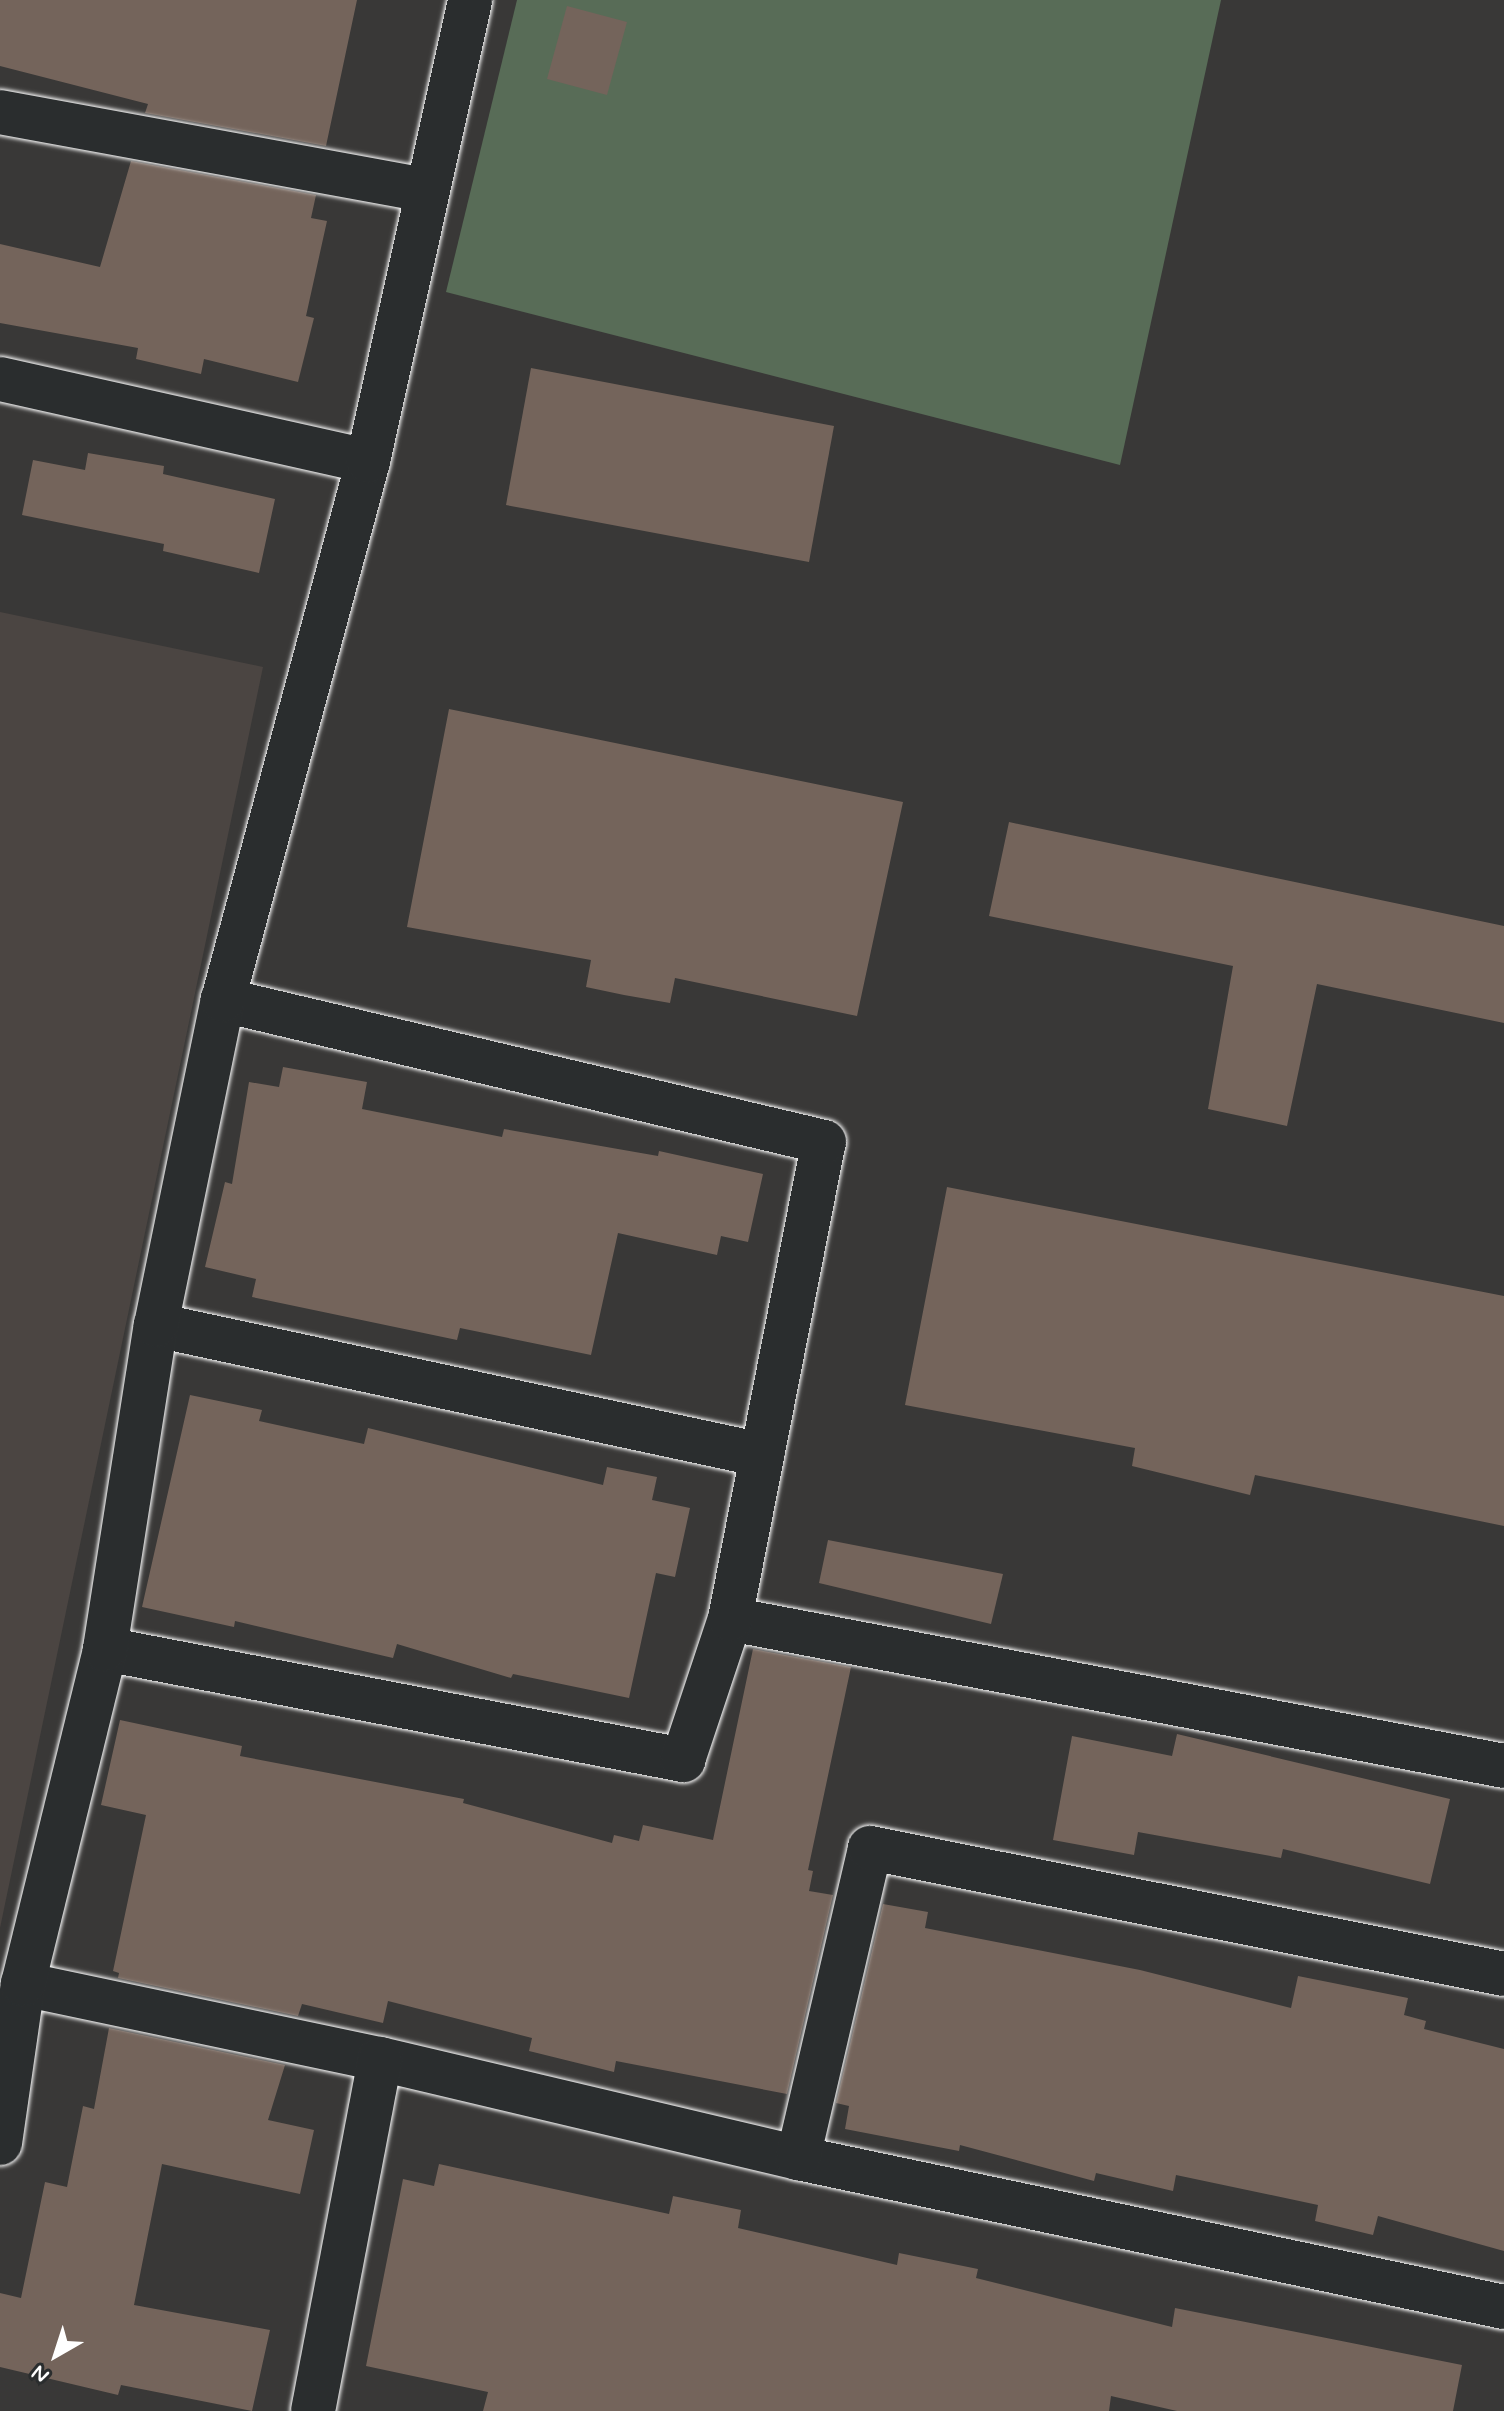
<!DOCTYPE html>
<html>
<head>
<meta charset="utf-8">
<style>
  body { margin:0 }
  #map { position:relative; width:1504px; height:2411px; overflow:hidden; background:#393837; font-family:Mynerve,sans-serif }
  div>[style] { position:absolute }
  .built>* { inset:0; background:#4b4542 }
  .green>* { inset:0; background:#586c57 }
  .building>* { inset:0; background:#74645b }
  .roads { filter:drop-shadow(0 0 2px #fff) drop-shadow(0 0 2px #fff) }
  .minor>* { height:44px; margin:-22px; padding:0 22px; transform-origin:22px; border-radius:22px; background:#2a2d2e }
  span { translate:-50% -50%; white-space:nowrap; text-align:center; line-height:1.15; -webkit-text-stroke:6px #2a2d2e; paint-order:stroke }
  .north { position:absolute; left:16px; top:2315px; width:80px; height:80px; -webkit-text-stroke:6px #2a2d2e; paint-order:stroke; rotate:219deg; font-size:22px; font-weight:700; line-height:32px; text-align:center; color:#fff }
  .north::after { content:''; display:block; margin:auto; width:28px; height:36px; background:#fff; clip-path:polygon(50% 0,100% 100%,50% 72%,0 100%) }
</style>
</head>
<body>
<div id="map">
  <div class="built">
    <div style="clip-path:polygon(0 612px,263px 667px,0 1928px)"></div>
  </div>
  <div class="green">
    <div style="clip-path:polygon(517px 0,1221px 0,1120px 465px,446px 292px)"></div>
  </div>
  <div class="building">
    <div style="clip-path:polygon(0 0,357px 0,326px 146px,145px 113px,148px 104px,0 66px)"></div>
    <div style="clip-path:polygon(567px 6px,627px 22px,607px 95px,547px 79px)"></div>
    <div style="clip-path:polygon(131px 161px,316px 195px,311px 218px,327px 221px,306px 316px,314px 318px,298px 382px,204px 359px,201px 374px,136px 359px,138px 348px,0 323px,0 244px,100px 267px)"></div>
    <div style="clip-path:polygon(531px 368px,834px 426px,809px 562px,506px 505px)"></div>
    <div style="clip-path:polygon(88px 453px,164px 466px,163px 474px,275px 499px,259px 573px,163px 551px,164px 544px,22px 515px,33px 460px,85px 470px)"></div>
    <div style="clip-path:polygon(449px 709px,903px 802px,857px 1016px,675px 978px,670px 1003px,624px 995px,586px 987px,591px 960px,407px 927px)"></div>
    <div style="clip-path:polygon(1009px 822px,1504px 926px,1504px 1023px,1317px 984px,1287px 1126px,1208px 1109px,1233px 966px,989px 916px)"></div>
    <div style="clip-path:polygon(283px 1067px,367px 1082px,362px 1109px,502px 1137px,504px 1129px,658px 1156px,659px 1151px,763px 1174px,748px 1242px,721px 1236px,717px 1255px,618px 1233px,591px 1355px,460px 1328px,457px 1340px,252px 1297px,256px 1279px,205px 1267px,225px 1182px,232px 1184px,249px 1082px,279px 1087px)"></div>
    <div style="clip-path:polygon(947px 1187px,1504px 1296px,1504px 1526px,1255px 1475px,1250px 1495px,1132px 1466px,1135px 1448px,905px 1405px)"></div>
    <div style="clip-path:polygon(190px 1395px,262px 1410px,259px 1421px,364px 1444px,368px 1428px,603px 1485px,607px 1467px,657px 1477px,652px 1500px,690px 1508px,675px 1577px,656px 1573px,629px 1698px,513px 1674px,511px 1678px,397px 1644px,393px 1658px,235px 1621px,234px 1627px,142px 1607px)"></div>
    <div style="clip-path:polygon(828px 1540px,1003px 1574px,991px 1624px,819px 1583px)"></div>
    <div style="clip-path:polygon(753px 1649px,851px 1667px,808px 1870px,813px 1871px,809px 1891px,833px 1895px,787px 2094px,616px 2061px,614px 2072px,529px 2051px,532px 2038px,388px 2001px,383px 2023px,302px 2004px,298px 2016px,118px 1978px,119px 1973px,113px 1971px,146px 1815px,101px 1805px,120px 1720px,242px 1746px,240px 1756px,464px 1799px,463px 1803px,612px 1843px,614px 1835px,639px 1841px,643px 1825px,713px 1840px)"></div>
    <div style="clip-path:polygon(1177px 1734px,1450px 1799px,1430px 1884px,1283px 1849px,1281px 1858px,1138px 1832px,1134px 1855px,1053px 1840px,1072px 1736px,1172px 1756px)"></div>
    <div style="clip-path:polygon(883px 1904px,928px 1912px,925px 1928px,1140px 1970px,1291px 2008px,1298px 1976px,1408px 1998px,1404px 2015px,1426px 2021px,1424px 2029px,1504px 2049px,1504px 2251px,1378px 2216px,1373px 2235px,1315px 2221px,1318px 2205px,1176px 2175px,1173px 2191px,1096px 2173px,1094px 2181px,960px 2145px,959px 2151px,845px 2129px,849px 2106px,836px 2103px)"></div>
    <div style="clip-path:polygon(109px 2028px,285px 2065px,268px 2120px,314px 2130px,300px 2194px,162px 2164px,134px 2305px,270px 2330px,252px 2411px,121px 2385px,118px 2395px,0 2367px,0 2293px,21px 2298px,45px 2182px,67px 2187px,83px 2106px,94px 2109px)"></div>
    <div style="clip-path:polygon(439px 2164px,669px 2214px,673px 2196px,741px 2210px,738px 2228px,897px 2265px,899px 2253px,978px 2269px,976px 2278px,1172px 2327px,1175px 2308px,1462px 2365px,1453px 2411px,1177px 2411px,1111px 2396px,1109px 2411px,483px 2411px,488px 2392px,366px 2366px,403px 2179px,434px 2186px)"></div>
  </div>
  <div class="roads">
    <div class="minor">
      <div style="left:0;top:112px;width:433px;rotate:10.4deg"></div>
      <div style="left:0;top:379px;width:377px;rotate:12.6deg"></div>
      <div style="left:156px;top:1325px;width:620px;rotate:12.11deg"></div>
      <div style="left:730px;top:1619px;width:788px;rotate:10.75deg"></div>
      <div style="left:105px;top:1649px;width:589px;rotate:10.87deg"></div>
      <div style="left:683px;top:1760px;width:149px;rotate:-71.6deg"></div>
      <div style="left:730px;top:1619px;width:486px;rotate:-78.9deg"></div>
      <div style="left:824px;top:1142px;width:618px;rotate:-166.71deg"></div>
      <div style="left:23px;top:1984px;width:365px;rotate:11.9deg"></div>
      <div style="left:380px;top:2059px;width:430px;rotate:13.3deg"></div>
      <div style="left:798px;top:2158px;width:722px;rotate:11.92deg"></div>
      <div style="left:0;top:2143px;width:161px;rotate:-81.8deg"></div>
      <div style="left:23px;top:1984px;width:345px;rotate:-76.2deg"></div>
      <div style="left:105px;top:1649px;width:328px;rotate:-81.1deg"></div>
      <div style="left:156px;top:1325px;width:332px;rotate:-78.4deg"></div>
      <div style="left:223px;top:1000px;width:558px;rotate:-74.94deg"></div>
      <div style="left:368px;top:461px;width:472px;rotate:-77.5deg"></div>
      <div style="left:798px;top:2158px;width:318px;rotate:-76.9deg"></div>
      <div style="left:870px;top:1848px;width:646px;rotate:11.24deg"></div>
      <div style="left:313px;top:2411px;width:358px;rotate:-79.2deg"></div>
    </div>
  </div>
  <div class="north">N</div>
</div>
</body>
</html>
